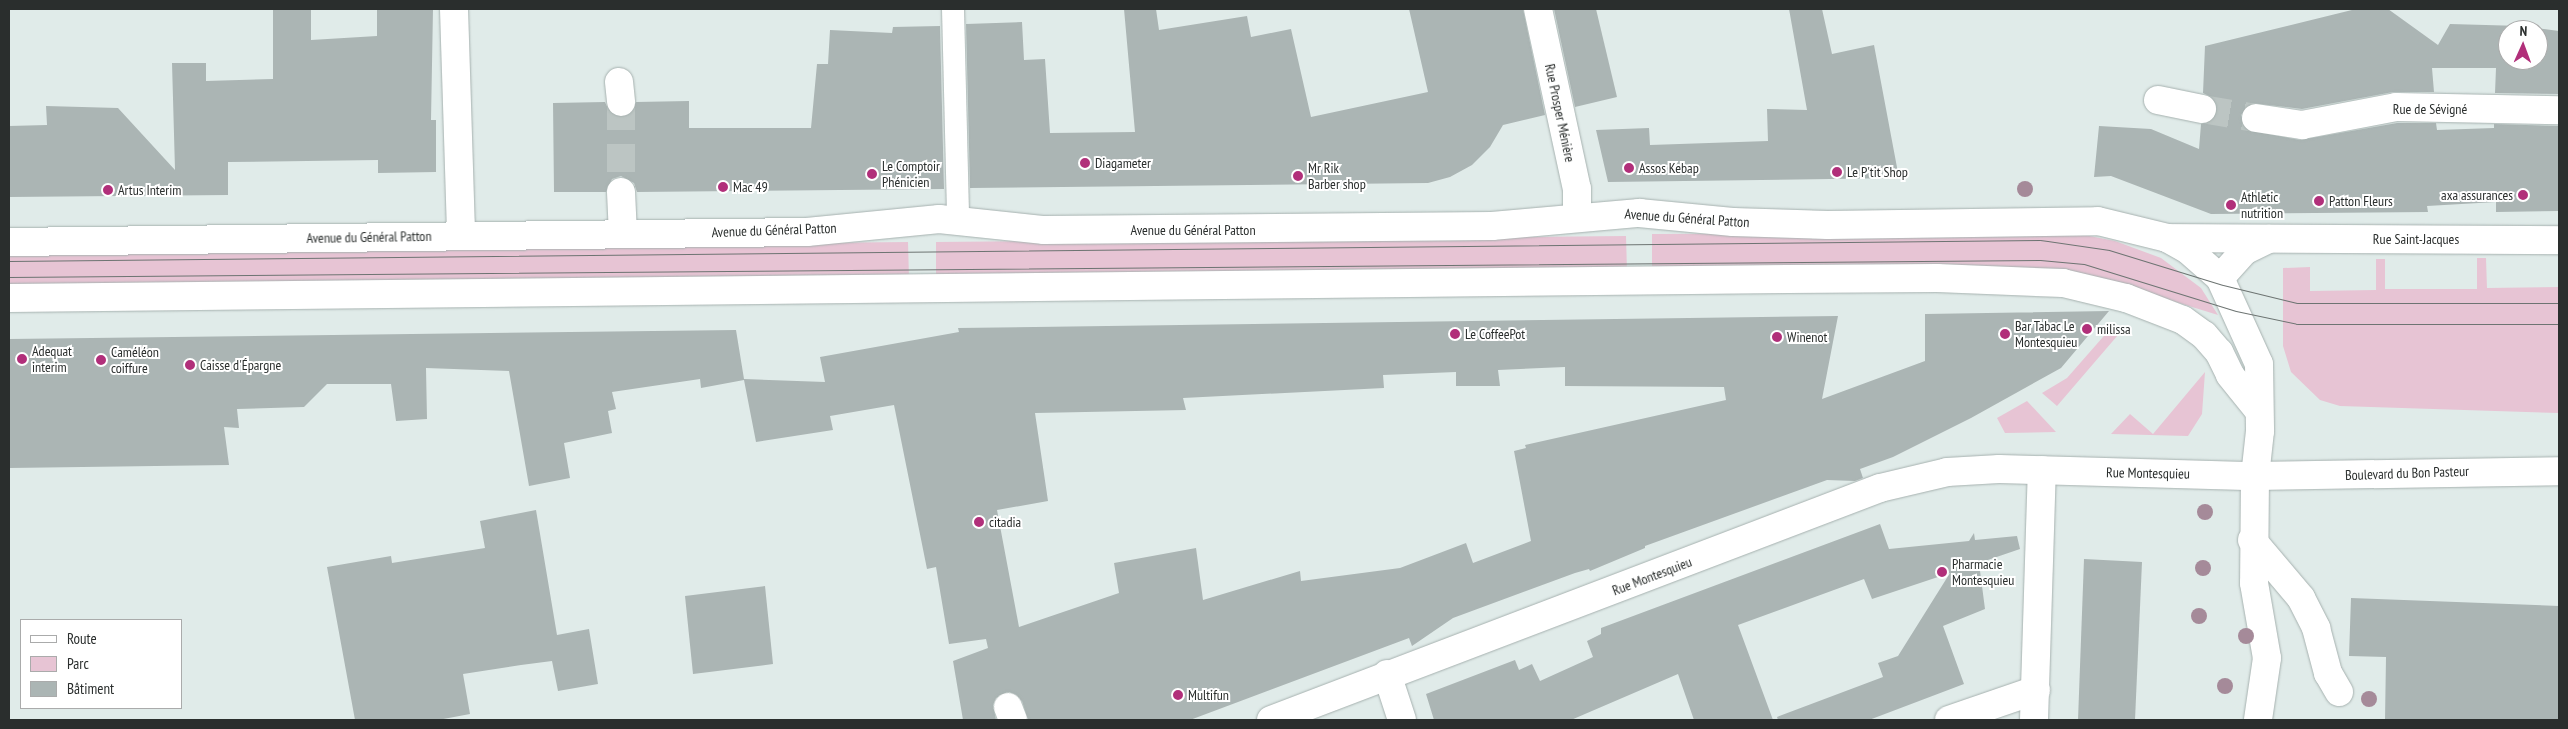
<!DOCTYPE html>
<html>
<head>
<meta charset="utf-8">
<style>
  body { margin:0 }
  #map { position:relative; width:2568px; height:729px; overflow:hidden; background:#e0ebe9; font-family:"PT Sans Narrow",sans-serif }
  div>[style] { position:absolute }
  .green>* { inset:0; background:#e7c4d4 }
  .building>* { inset:0; background:#abb5b4 }
  .street-tunnel>* { height:28px; margin-top:-14px; transform-origin:0; background:repeating-linear-gradient(90deg,#bcc5c3 0 28px,transparent 0 42px) }
  .roads { filter:drop-shadow(0 0 1px #a6b1af) drop-shadow(0 0 1px #a6b1af) }
  .lane>* { height:22px; margin:-11px; padding:0 11px; transform-origin:11px; border-radius:11px; background:#fff }
  .street>* { height:28px; margin:-14px; padding:0 14px; transform-origin:14px; border-radius:14px; background:#fff }
  .secondary>* { height:28px; margin:-14px; padding:0 14px; transform-origin:14px; border-radius:14px; background:#fff }
  .tram>* { height:1px; margin:-0.5px; padding:0 0.5px; transform-origin:0.5px; border-radius:0.5px; background:#6d7472 }
  .trees>* { width:16px; height:16px; margin:-8px; border-radius:50%; background:#a58a99 }
  .dots>* { width:14px; height:14px; translate:-50% -50%; box-sizing:border-box; border:2px solid #fff; border-radius:50% }
  span { translate:-50% -50%; white-space:nowrap; text-align:center; line-height:1.15; -webkit-text-stroke:4px #fff; paint-order:stroke }
  .street-label { font-size:14px; color:#2a2e2d }
  .poi-label { font-size:14px; color:#2a2e2d }
  .left { translate:0 -50%; text-align:left }
  .right { translate:-100% -50%; text-align:right }
  .frame { position:absolute; inset:0; border:10px solid #2a2e2d; pointer-events:none }
  .legend { position:absolute; left:20px; top:619px; width:162px; height:90px; box-sizing:border-box; background:#fff; border:1px solid #aaabab; margin:0; padding:6px 9px; list-style:none; font-size:15px; color:#2a2e2d }
  .legend li { display:flex; align-items:center; gap:10px; height:25px }
  .legend b { width:25px; border:1px solid #aaabab }
  .north { position:absolute; left:2498px; top:20px; width:50px; height:50px; box-sizing:border-box; background:#fff; border:1px solid #aaabab; border-radius:50%; rotate:2deg; font-size:14px; font-weight:700; line-height:20px; text-align:center; color:#2a2e2d }
  .north::after { content:''; display:block; margin:auto; width:18px; height:22px; background:#b12f7a; clip-path:polygon(50% 0,100% 100%,50% 72%,0 100%) }
</style>
</head>
<body>
<div id="map">
  <div class="green">
    <div style="clip-path:polygon(2069px 232px,2115px 241px,2161px 258px,2201px 288px,2218px 315px,2121px 285px,1652px 271px,1652px 234px)"></div>
    <div style="clip-path:polygon(1626px 236px,1627px 271px,936px 279px,936px 242px)"></div>
    <div style="clip-path:polygon(908px 242px,909px 278px,9px 287px,9px 252px)"></div>
    <div style="clip-path:polygon(2477px 258px,2486px 258px,2487px 288px,2559px 287px,2559px 413px,2340px 406px,2320px 400px,2291px 372px,2283px 346px,2283px 268px,2310px 267px,2310px 291px,2376px 290px,2376px 259px,2385px 259px,2385px 289px,2477px 289px)"></div>
    <div style="clip-path:polygon(2110px 329px,2118px 335px,2057px 406px,2042px 393px,2067px 378px)"></div>
    <div style="clip-path:polygon(2205px 372px,2202px 414px,2188px 436px,2111px 434px,2130px 414px,2153px 434px)"></div>
    <div style="clip-path:polygon(2027px 401px,2056px 432px,2005px 433px,1997px 418px)"></div>
  </div>
  <div class="building">
    <div style="clip-path:polygon(273px 9px,311px 9px,311px 40px,377px 36px,377px 9px,433px 9px,431px 120px,436px 120px,436px 172px,378px 173px,378px 160px,228px 162px,228px 195px,9px 197px,9px 126px,47px 125px,46px 106px,118px 108px,175px 170px,172px 63px,206px 63px,206px 81px,273px 79px)"></div>
    <div style="clip-path:polygon(1124px 9px,1156px 9px,1159px 30px,1247px 16px,1251px 37px,1291px 29px,1311px 117px,1428px 92px,1409px 9px,1523px 9px,1545px 115px,1503px 125px,1490px 147px,1472px 165px,1450px 177px,1428px 183px,970px 188px,966px 24px,1022px 22px,1024px 60px,1045px 59px,1050px 133px,1135px 132px)"></div>
    <div style="clip-path:polygon(1554px 9px,1596px 9px,1617px 97px,1575px 107px)"></div>
    <div style="clip-path:polygon(1789px 9px,1822px 9px,1832px 54px,1874px 45px,1899px 178px,1608px 182px,1596px 130px,1649px 128px,1650px 145px,1768px 141px,1767px 109px,1807px 110px)"></div>
    <div style="clip-path:polygon(evenodd,2356px 9px,2388px 9px,2438px 45px,2450px 24px,2521px 26px,2559px 31px,2559px 94px,2495px 93px,2496px 68px,2432px 68px,2434px 92px,2393px 92px,2302px 109px,2251px 103px,2241px 115px,2246px 130px,2300px 140px,2397px 123px,2436px 123px,2437px 130px,2494px 128px,2494px 124px,2559px 126px,2559px 211px,2496px 212px,2496px 202px,2427px 206px,2428px 212px,2211px 214px,2111px 176px,2094px 177px,2099px 126px,2151px 129px,2199px 149px,2201px 124px,2213px 120px,2217px 112px,2213px 98px,2203px 93px,2205px 46px,2356px 9px,2508px 30px,2538px 30px,2538px 60px,2508px 60px,2508px 30px)"></div>
    <div style="clip-path:polygon(940px 26px,944px 189px,637px 192px,634px 183px,621px 176px,612px 179px,606px 192px,554px 192px,553px 103px,605px 102px,609px 111px,622px 118px,630px 114px,636px 102px,689px 101px,689px 128px,811px 128px,817px 64px,828px 64px,830px 30px,892px 33px,893px 27px)"></div>
    <div style="clip-path:polygon(evenodd,2109px 311px,2061px 368px,1971px 418px,1893px 457px,1860px 469px,1863px 478px,1855px 481px,1827px 480px,1645px 546px,1645px 548px,1590px 571px,1589px 569px,1575px 573px,1453px 618px,1412px 646px,1409px 638px,1190px 720px,1028px 720px,1022px 701px,1010px 692px,996px 698px,993px 705px,996px 720px,963px 720px,953px 661px,988px 648px,986px 639px,949px 644px,936px 567px,927px 569px,894px 405px,830px 416px,833px 430px,756px 442px,744px 380px,701px 388px,700px 379px,612px 392px,616px 409px,608px 411px,612px 433px,564px 443px,570px 478px,529px 486px,509px 371px,426px 368px,427px 419px,396px 421px,391px 384px,327px 384px,304px 407px,237px 409px,239px 428px,224px 427px,229px 465px,9px 468px,9px 339px,736px 330px,744px 379px,825px 382px,820px 357px,959px 332px,958px 328px,1838px 316px,1822px 399px,1925px 361px,1925px 314px,2109px 311px,1565px 367px,1565px 386px,1724px 387px,1726px 400px,1525px 445px,1526px 448px,1514px 451px,1531px 541px,1473px 563px,1466px 543px,1400px 568px,1301px 581px,1300px 571px,1203px 600px,1196px 548px,1114px 563px,1119px 593px,1019px 627px,997px 510px,1048px 501px,1035px 413px,1186px 410px,1183px 398px,1384px 388px,1383px 375px,1456px 372px,1456px 386px,1500px 386px,1498px 370px,1565px 367px)"></div>
    <div style="clip-path:polygon(536px 510px,557px 635px,589px 629px,598px 684px,558px 691px,552px 661px,521px 665px,463px 674px,470px 714px,438px 720px,355px 720px,327px 567px,391px 556px,392px 563px,485px 548px,480px 521px)"></div>
    <div style="clip-path:polygon(1880px 524px,1889px 549px,1969px 541px,1974px 533px,1975px 540px,2017px 536px,2020px 549px,1979px 563px,1985px 609px,1943px 626px,1964px 684px,1869px 720px,1778px 720px,1777px 717px,1883px 677px,1878px 663px,1898px 656px,1950px 573px,1872px 599px,1864px 579px,1738px 625px,1773px 720px,1694px 720px,1678px 674px,1571px 720px,1434px 720px,1426px 694px,1515px 660px,1519px 670px,1532px 664px,1540px 681px,1593px 657px,1587px 641px,1601px 634px,1601px 628px)"></div>
    <div style="clip-path:polygon(2084px 559px,2142px 562px,2135px 720px,2078px 720px)"></div>
    <div style="clip-path:polygon(765px 586px,773px 664px,693px 674px,685px 596px)"></div>
    <div style="clip-path:polygon(2351px 598px,2559px 606px,2559px 720px,2385px 720px,2386px 657px,2349px 656px)"></div>
  </div>
  <div class="street-tunnel">
    <div style="left:621px;top:102px;width:90px;rotate:90deg"></div>
    <div style="left:2202px;top:109px;width:55px;rotate:9.5deg"></div>
  </div>
  <div class="roads">
    <div class="lane">
      <div style="left:953px;top:9px;width:211px;rotate:88.6deg"></div>
    </div>
    <div class="street">
      <div style="left:454px;top:9px;width:227px;rotate:88.2deg"></div>
      <div style="left:1538px;top:9px;width:184px;rotate:77.8deg"></div>
      <div style="left:1577px;top:189px;width:29px;rotate:90deg"></div>
      <div style="left:619px;top:82px;width:20px;rotate:84deg"></div>
      <div style="left:2158px;top:100px;width:45px;rotate:11.6deg"></div>
      <div style="left:2256px;top:118px;width:47px;rotate:8.7deg"></div>
      <div style="left:2302px;top:125px;width:96px;rotate:-10.8deg"></div>
      <div style="left:2396px;top:107px;width:163px;rotate:1.1deg"></div>
      <div style="left:621px;top:192px;width:42px;rotate:87.3deg"></div>
      <div style="left:2167px;top:238px;width:392px;rotate:0.3deg"></div>
      <div style="left:2220px;top:278px;width:36px;rotate:-48deg"></div>
      <div style="left:2244px;top:251px;width:28px;rotate:-26deg"></div>
      <div style="left:2255px;top:476px;width:107px;rotate:90.5deg"></div>
      <div style="left:2254px;top:583px;width:76px;rotate:80.2deg"></div>
      <div style="left:2267px;top:658px;width:63px;rotate:98.3deg"></div>
      <div style="left:2252px;top:540px;width:76px;rotate:49.8deg"></div>
      <div style="left:2301px;top:598px;width:34px;rotate:63deg"></div>
      <div style="left:2316px;top:628px;width:47px;rotate:75.1deg"></div>
      <div style="left:2328px;top:673px;width:22px;rotate:60deg"></div>
      <div style="left:1387px;top:674px;width:48px;rotate:71.9deg"></div>
      <div style="left:1008px;top:707px;width:14px;rotate:69deg"></div>
      <div style="left:1949px;top:720px;width:92px;rotate:-19deg"></div>
      <div style="left:2034px;top:720px;width:250px;rotate:-88.2deg"></div>
    </div>
    <div class="secondary">
      <div style="left:9px;top:242px;width:798px;rotate:-0.72deg"></div>
      <div style="left:807px;top:232px;width:133px;rotate:-5.6deg"></div>
      <div style="left:939px;top:219px;width:106px;rotate:6deg"></div>
      <div style="left:1044px;top:230px;width:448px;rotate:-0.5deg"></div>
      <div style="left:1492px;top:226px;width:148px;rotate:-5.1deg"></div>
      <div style="left:1639px;top:213px;width:94px;rotate:5.5deg"></div>
      <div style="left:1733px;top:222px;width:95px;rotate:1.8deg"></div>
      <div style="left:1828px;top:225px;width:270px;rotate:-0.8deg"></div>
      <div style="left:2098px;top:221px;width:71px;rotate:13.8deg"></div>
      <div style="left:2167px;top:238px;width:23px;rotate:29deg"></div>
      <div style="left:2187px;top:249px;width:44px;rotate:41.3deg"></div>
      <div style="left:2220px;top:278px;width:94px;rotate:65.6deg"></div>
      <div style="left:2259px;top:364px;width:67px;rotate:89.1deg"></div>
      <div style="left:2260px;top:431px;width:45px;rotate:96.3deg"></div>
      <div style="left:9px;top:298px;width:1778px;rotate:-0.61deg"></div>
      <div style="left:1787px;top:279px;width:150px;rotate:-0.4deg"></div>
      <div style="left:1937px;top:278px;width:126px;rotate:2.3deg"></div>
      <div style="left:2063px;top:283px;width:65px;rotate:13.4deg"></div>
      <div style="left:2126px;top:298px;width:61px;rotate:21.1deg"></div>
      <div style="left:2183px;top:320px;width:26px;rotate:36deg"></div>
      <div style="left:2204px;top:335px;width:23px;rotate:49deg"></div>
      <div style="left:2219px;top:352px;width:25px;rotate:64deg"></div>
      <div style="left:2230px;top:375px;width:46px;rotate:51.1deg"></div>
      <div style="left:1271px;top:720px;width:652px;rotate:-20.85deg"></div>
      <div style="left:1880px;top:488px;width:69px;rotate:-13.4deg"></div>
      <div style="left:1947px;top:472px;width:52px;rotate:-3.3deg"></div>
      <div style="left:1999px;top:469px;width:256px;rotate:1.6deg"></div>
      <div style="left:2255px;top:476px;width:304px;rotate:-0.9deg"></div>
    </div>
  </div>
  <div class="tram">
    <div style="left:9px;top:261px;width:2031px;rotate:-0.59deg"></div>
    <div style="left:2040px;top:240px;width:70px;rotate:8.2deg"></div>
    <div style="left:2109px;top:250px;width:119px;rotate:17.1deg"></div>
    <div style="left:2223px;top:285px;width:76px;rotate:13.7deg"></div>
    <div style="left:2297px;top:303px;width:262px"></div>
    <div style="left:9px;top:277px;width:2031px;rotate:-0.48deg"></div>
    <div style="left:2040px;top:260px;width:44px;rotate:5.2deg"></div>
    <div style="left:2084px;top:264px;width:159px;rotate:17.2deg"></div>
    <div style="left:2236px;top:311px;width:62px;rotate:12deg"></div>
    <div style="left:2297px;top:324px;width:262px"></div>
  </div>
  <div class="trees">
    <div style="left:2025px;top:189px"></div>
    <div style="left:2205px;top:512px"></div>
    <div style="left:2203px;top:568px"></div>
    <div style="left:2199px;top:616px"></div>
    <div style="left:2246px;top:636px"></div>
    <div style="left:2225px;top:686px"></div>
    <div style="left:2369px;top:699px"></div>
  </div>
  <div class="dots">
    <div style="left:1085px;top:163px;background:#b12f7a"></div>
    <div style="left:1629px;top:168px;background:#b12f7a"></div>
    <div style="left:1837px;top:172px;background:#b12f7a"></div>
    <div style="left:872px;top:174px;background:#b12f7a"></div>
    <div style="left:1298px;top:176px;background:#b12f7a"></div>
    <div style="left:723px;top:187px;background:#b12f7a"></div>
    <div style="left:108px;top:190px;background:#b12f7a"></div>
    <div style="left:2523px;top:195px;background:#b12f7a"></div>
    <div style="left:2319px;top:201px;background:#b12f7a"></div>
    <div style="left:2231px;top:205px;background:#b12f7a"></div>
    <div style="left:2087px;top:329px;background:#b12f7a"></div>
    <div style="left:1455px;top:334px;background:#b12f7a"></div>
    <div style="left:2005px;top:334px;background:#b12f7a"></div>
    <div style="left:1777px;top:337px;background:#b12f7a"></div>
    <div style="left:22px;top:359px;background:#b12f7a"></div>
    <div style="left:101px;top:360px;background:#b12f7a"></div>
    <div style="left:190px;top:365px;background:#b12f7a"></div>
    <div style="left:979px;top:522px;background:#b12f7a"></div>
    <div style="left:1942px;top:572px;background:#b12f7a"></div>
    <div style="left:1178px;top:695px;background:#b12f7a"></div>
  </div>
  <div class="street-label">
    <span style="left:2430px;top:109px">Rue de Sévigné</span>
    <span style="left:1560px;top:113px;rotate:78deg">Rue Prosper Ménière</span>
    <span style="left:1687px;top:218px;rotate:4deg">Avenue du Général Patton</span>
    <span style="left:774px;top:230px;rotate:-2deg">Avenue du Général Patton</span>
    <span style="left:1193px;top:230px">Avenue du Général Patton</span>
    <span style="left:369px;top:237px;rotate:-1deg">Avenue du Général Patton</span>
    <span style="left:2416px;top:239px">Rue Saint-Jacques</span>
    <span style="left:2148px;top:473px;rotate:1deg">Rue Montesquieu</span>
    <span style="left:2407px;top:473px;rotate:-2deg">Boulevard du Bon Pasteur</span>
    <span style="left:1652px;top:576px;rotate:-21deg">Rue Montesquieu</span>
  </div>
  <div class="poi-label">
    <span class="left" style="left:1095px;top:163px">Diagameter</span>
    <span class="left" style="left:882px;top:174px">Le Comptoir<br>Phénicien</span>
    <span class="left" style="left:1308px;top:176px">Mr Rik<br>Barber shop</span>
    <span class="left" style="left:1639px;top:168px">Assos Kebap</span>
    <span class="left" style="left:1847px;top:172px">Le P'tit Shop</span>
    <span class="left" style="left:733px;top:187px">Mac 49</span>
    <span class="left" style="left:118px;top:190px">Artus Interim</span>
    <span class="right" style="left:2513px;top:195px">axa assurances</span>
    <span class="left" style="left:2241px;top:205px">Athletic<br>nutrition</span>
    <span class="left" style="left:2329px;top:201px">Patton Fleurs</span>
    <span class="left" style="left:2015px;top:334px">Bar Tabac Le<br>Montesquieu</span>
    <span class="left" style="left:2097px;top:329px">milissa</span>
    <span class="left" style="left:1465px;top:334px">Le CoffeePot</span>
    <span class="left" style="left:1787px;top:337px">Winenot</span>
    <span class="left" style="left:32px;top:359px">Adequat<br>interim</span>
    <span class="left" style="left:111px;top:360px">Caméléon<br>coiffure</span>
    <span class="left" style="left:200px;top:365px">Caisse d'Épargne</span>
    <span class="left" style="left:989px;top:522px">citadia</span>
    <span class="left" style="left:1952px;top:572px">Pharmacie<br>Montesquieu</span>
    <span class="left" style="left:1188px;top:695px">Multifun</span>
  </div>
  <div class="frame"></div>
  <ul class="legend">
  <li><b style="height:6px;background:#fff"></b>Route</li>
  <li><b style="height:14px;background:#e7c4d4"></b>Parc</li>
  <li><b style="height:14px;background:#abb5b4"></b>Bâtiment</li>
  </ul>
  <div class="north">N</div>
</div>
</body>
</html>
